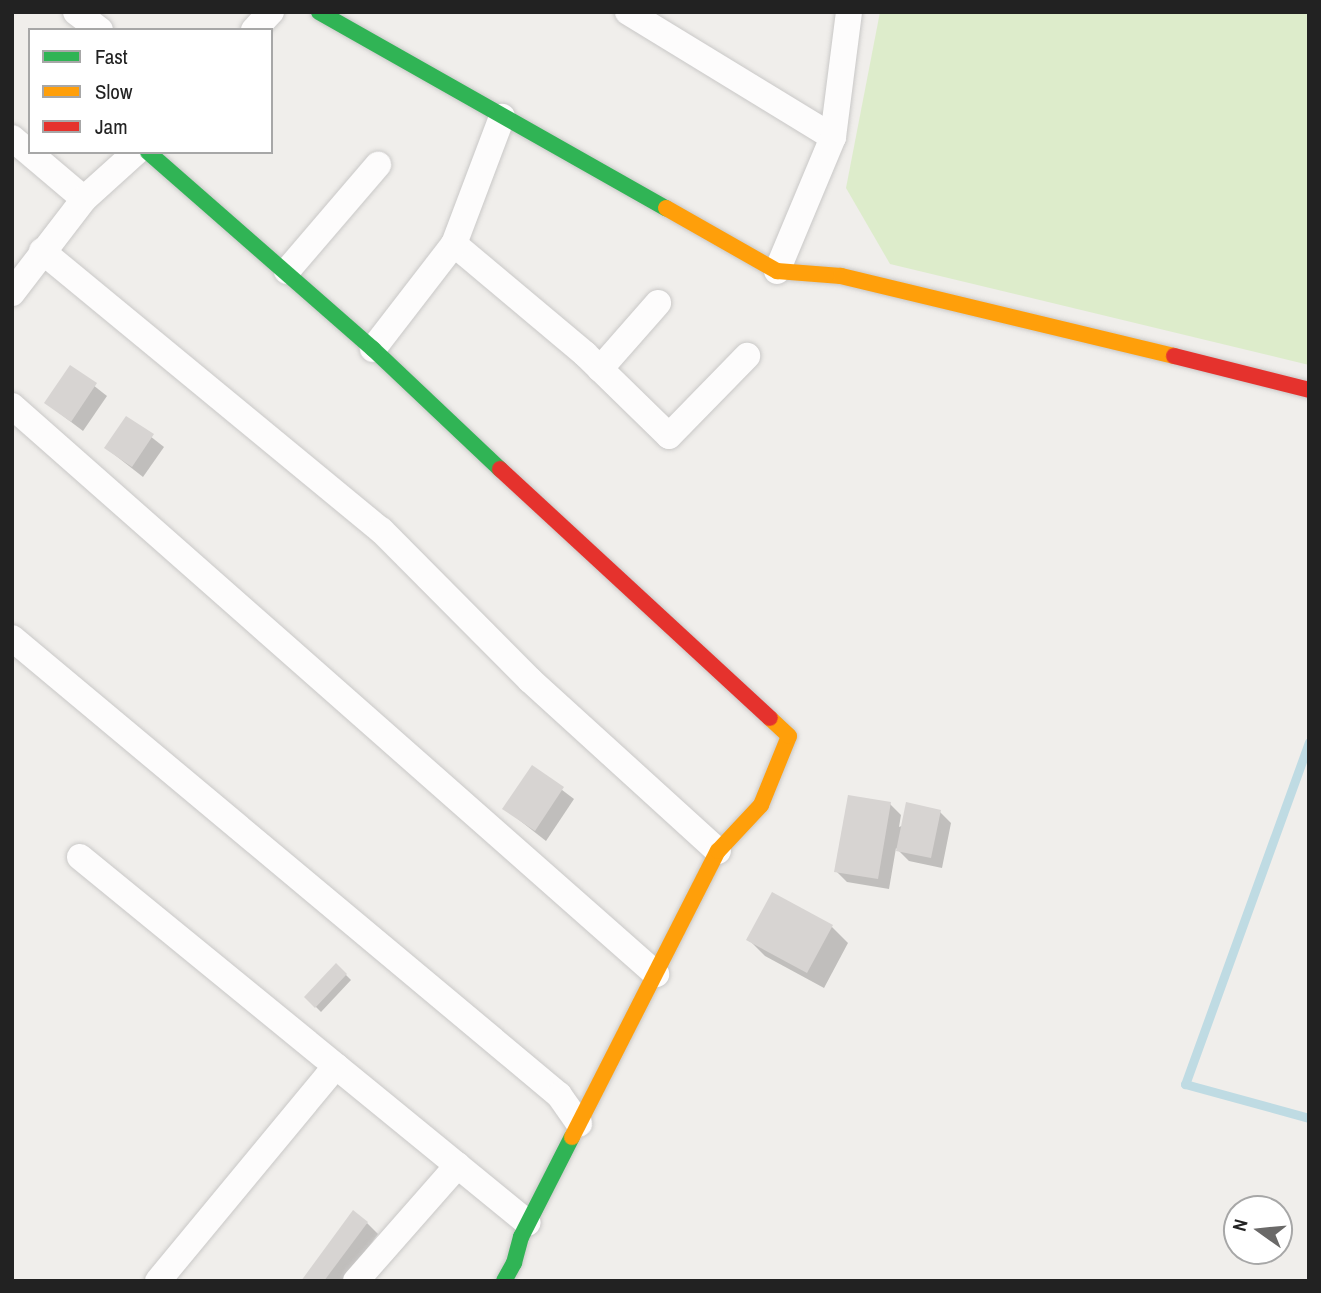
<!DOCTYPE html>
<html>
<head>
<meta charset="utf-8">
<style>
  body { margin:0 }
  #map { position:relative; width:1321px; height:1293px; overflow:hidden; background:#f0eeeb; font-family:"Archivo Narrow",sans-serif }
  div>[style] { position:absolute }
  .grass>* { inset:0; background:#ddeccb }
  .shadow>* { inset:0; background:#0003 }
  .stream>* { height:9px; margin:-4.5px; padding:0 4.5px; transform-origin:4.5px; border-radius:4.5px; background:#bfdbe3 }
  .building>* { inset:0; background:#d7d4d2 }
  .roads { filter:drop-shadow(0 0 2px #c9c8c7) drop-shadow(0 0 2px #c9c8c7) }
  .street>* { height:26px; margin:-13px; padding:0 13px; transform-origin:13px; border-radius:13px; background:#fdfcfc }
  .fast>* { height:16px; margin:-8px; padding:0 8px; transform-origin:8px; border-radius:8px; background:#30b455 }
  .slow>* { height:16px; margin:-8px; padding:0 8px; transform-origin:8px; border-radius:8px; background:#ff9f0a }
  .jam>* { height:16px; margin:-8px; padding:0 8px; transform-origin:8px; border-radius:8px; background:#e5322d }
  span { translate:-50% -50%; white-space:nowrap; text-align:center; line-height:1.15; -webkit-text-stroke:5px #fff; paint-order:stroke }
  .frame { position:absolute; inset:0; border:14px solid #222; pointer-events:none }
  .legend { position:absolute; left:28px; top:28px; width:245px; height:126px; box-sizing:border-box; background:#fff; border:2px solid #a7a7a7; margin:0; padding:9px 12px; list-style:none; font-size:21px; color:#222 }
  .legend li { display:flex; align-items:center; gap:14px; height:35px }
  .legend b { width:35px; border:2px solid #a7a7a7 }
  .north { position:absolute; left:1223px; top:1195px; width:70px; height:70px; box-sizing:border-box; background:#fff; border:2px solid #a7a7a7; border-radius:50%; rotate:285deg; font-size:19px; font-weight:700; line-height:28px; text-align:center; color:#222 }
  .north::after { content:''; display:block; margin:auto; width:24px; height:32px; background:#6a6968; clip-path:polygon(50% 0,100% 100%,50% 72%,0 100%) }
</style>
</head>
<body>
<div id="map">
  <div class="grass">
    <div style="clip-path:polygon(880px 12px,1309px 12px,1309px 365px,890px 264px,846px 188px)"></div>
  </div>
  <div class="shadow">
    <div style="clip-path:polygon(70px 367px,107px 396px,83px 431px,46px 403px)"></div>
    <div style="clip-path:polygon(127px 418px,164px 447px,143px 477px,106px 448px)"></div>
    <div style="clip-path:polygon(533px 768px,574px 799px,546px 841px,505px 809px)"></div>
    <div style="clip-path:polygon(890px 804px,901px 815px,899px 827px,940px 812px,951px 823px,942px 868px,909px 861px,896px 848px,889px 889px,847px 882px,836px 871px)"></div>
    <div style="clip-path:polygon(832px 927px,848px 943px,824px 988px,765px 956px,748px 939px)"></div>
    <div style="clip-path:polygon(336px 965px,351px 980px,321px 1012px,306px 997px)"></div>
    <div style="clip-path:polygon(367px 1223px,378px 1234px,343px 1281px,303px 1281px)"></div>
  </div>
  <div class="stream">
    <div style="left:1309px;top:742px;width:364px;rotate:109.9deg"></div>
    <div style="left:1185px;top:1084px;width:129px;rotate:15.3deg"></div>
  </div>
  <div class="building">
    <div style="clip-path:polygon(70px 365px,97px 383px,71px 422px,44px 403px)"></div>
    <div style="clip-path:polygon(126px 416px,154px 434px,132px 467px,104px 448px)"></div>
    <div style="clip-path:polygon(532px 765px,564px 787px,535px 831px,502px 809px)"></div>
    <div style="clip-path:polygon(848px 795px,891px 802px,878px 879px,834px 872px)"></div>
    <div style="clip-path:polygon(906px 802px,941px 810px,931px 858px,896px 851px)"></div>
    <div style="clip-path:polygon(772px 892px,833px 925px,807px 973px,746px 940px)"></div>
    <div style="clip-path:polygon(336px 963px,347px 974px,315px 1008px,304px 997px)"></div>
    <div style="clip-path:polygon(353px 1210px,368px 1222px,324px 1281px,301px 1281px)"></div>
  </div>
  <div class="roads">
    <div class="street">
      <div style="left:76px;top:12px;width:30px;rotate:37deg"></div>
      <div style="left:628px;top:12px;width:240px;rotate:31.4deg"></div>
      <div style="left:254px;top:30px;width:25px;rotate:-47deg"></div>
      <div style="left:12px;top:138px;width:94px;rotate:40.3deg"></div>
      <div style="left:454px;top:244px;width:171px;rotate:40deg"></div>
      <div style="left:585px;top:354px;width:117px;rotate:44.3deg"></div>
      <div style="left:669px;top:436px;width:112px;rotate:-45.7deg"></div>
      <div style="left:42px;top:251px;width:439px;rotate:39.5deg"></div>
      <div style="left:381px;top:530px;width:211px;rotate:45.2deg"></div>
      <div style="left:530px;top:680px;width:254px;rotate:42.3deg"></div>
      <div style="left:287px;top:271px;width:140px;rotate:-49.4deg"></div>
      <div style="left:777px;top:271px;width:145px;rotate:-67.3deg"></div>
      <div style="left:833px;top:137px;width:126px;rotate:-82.7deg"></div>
      <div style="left:12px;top:293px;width:118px;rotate:-52.5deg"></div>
      <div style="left:84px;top:199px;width:70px;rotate:-42.1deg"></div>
      <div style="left:373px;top:349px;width:133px;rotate:-52.4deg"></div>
      <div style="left:454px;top:244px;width:136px;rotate:-69.3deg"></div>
      <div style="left:600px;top:369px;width:88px;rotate:-48.7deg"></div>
      <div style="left:12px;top:406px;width:859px;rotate:41.41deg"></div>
      <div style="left:12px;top:638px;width:713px;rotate:39.88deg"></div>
      <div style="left:559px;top:1095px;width:35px;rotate:55deg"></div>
      <div style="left:80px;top:857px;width:578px;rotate:39.25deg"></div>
      <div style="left:158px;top:1281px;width:279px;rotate:-50.4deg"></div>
      <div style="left:356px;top:1281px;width:154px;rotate:-48.7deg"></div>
    </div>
    <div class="fast">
      <div style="left:319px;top:12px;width:399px;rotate:29.5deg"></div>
      <div style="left:148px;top:152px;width:299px;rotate:41.2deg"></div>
      <div style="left:373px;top:349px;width:175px;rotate:43.4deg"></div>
      <div style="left:504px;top:1281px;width:21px;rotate:-61deg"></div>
      <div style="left:514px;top:1263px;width:27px;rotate:-75deg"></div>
      <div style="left:521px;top:1237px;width:112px;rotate:-63deg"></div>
    </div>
    <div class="slow">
      <div style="left:666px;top:208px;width:128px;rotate:29.6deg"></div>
      <div style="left:777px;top:271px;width:64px;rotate:4.5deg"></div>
      <div style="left:841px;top:276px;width:342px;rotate:13.5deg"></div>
      <div style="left:572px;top:1137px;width:321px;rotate:-63deg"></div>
      <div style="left:718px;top:851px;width:63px;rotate:-46.9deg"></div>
      <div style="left:761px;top:805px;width:74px;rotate:-67.9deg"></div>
      <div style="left:789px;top:736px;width:26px;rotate:-137deg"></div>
    </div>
    <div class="jam">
      <div style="left:1174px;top:356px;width:139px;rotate:14.1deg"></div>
      <div style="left:500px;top:469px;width:367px;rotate:42.7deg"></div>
    </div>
  </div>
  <div class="frame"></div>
  <ul class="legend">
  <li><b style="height:9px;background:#30b455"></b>Fast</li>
  <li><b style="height:9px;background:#ff9f0a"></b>Slow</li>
  <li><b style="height:9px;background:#e5322d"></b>Jam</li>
  </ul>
  <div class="north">N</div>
</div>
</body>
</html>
